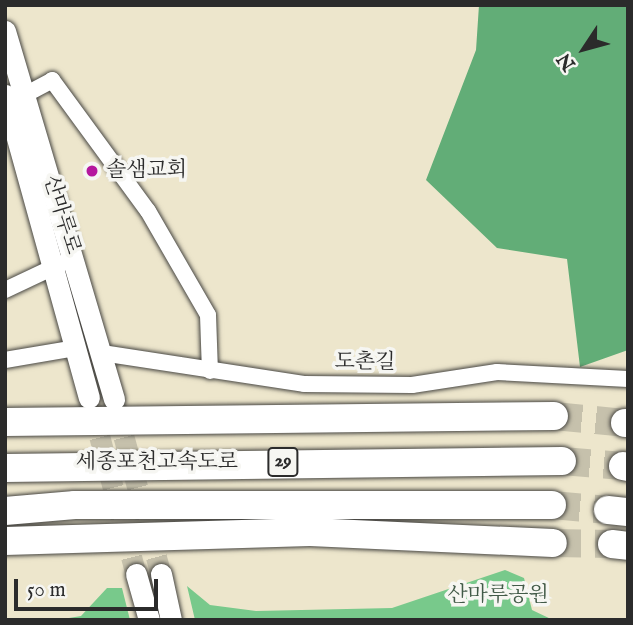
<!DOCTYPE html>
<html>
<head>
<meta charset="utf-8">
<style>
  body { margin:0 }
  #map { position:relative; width:633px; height:625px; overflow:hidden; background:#ede6cc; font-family:"IM FELL English","Noto Serif KR",serif }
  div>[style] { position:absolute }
  .green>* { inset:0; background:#78c98b }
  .forest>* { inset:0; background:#62ad77 }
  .secondary-tunnel>* { height:21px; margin-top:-10.5px; transform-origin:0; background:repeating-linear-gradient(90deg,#c6c1ac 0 21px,transparent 0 31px) }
  .highway-tunnel>* { height:28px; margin-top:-14px; transform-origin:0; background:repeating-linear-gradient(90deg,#c6c1ac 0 28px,transparent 0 42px) }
  .roads { filter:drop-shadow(0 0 2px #484743) drop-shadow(0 0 2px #484743) }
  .street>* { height:16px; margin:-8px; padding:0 8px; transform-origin:8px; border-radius:8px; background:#fff }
  .secondary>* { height:21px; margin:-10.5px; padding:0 10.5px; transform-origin:10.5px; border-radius:10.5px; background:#fff }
  .highway>* { height:28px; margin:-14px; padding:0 14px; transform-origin:14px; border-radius:14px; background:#fff }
  .dots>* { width:19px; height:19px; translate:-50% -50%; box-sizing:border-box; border:4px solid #f6f6f2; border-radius:50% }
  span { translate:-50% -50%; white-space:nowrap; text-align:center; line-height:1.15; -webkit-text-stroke:7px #f6f6f2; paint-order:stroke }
  .shield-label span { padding:2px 5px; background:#f6f6f2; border:2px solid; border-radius:5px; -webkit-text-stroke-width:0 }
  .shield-label { font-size:19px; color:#2b2b2b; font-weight:700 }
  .poi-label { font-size:21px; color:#2b2b2b }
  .left { translate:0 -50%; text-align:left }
  .street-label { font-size:21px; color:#2b2b2b }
  .park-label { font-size:21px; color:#425a48 }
  .frame { position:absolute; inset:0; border:7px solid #2b2b2b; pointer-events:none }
  .north { position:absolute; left:549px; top:14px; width:70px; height:70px; -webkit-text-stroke:5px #f6f6f2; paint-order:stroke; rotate:234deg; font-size:19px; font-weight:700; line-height:28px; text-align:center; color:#2b2b2b }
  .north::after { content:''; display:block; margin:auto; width:24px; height:32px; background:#2b2b2b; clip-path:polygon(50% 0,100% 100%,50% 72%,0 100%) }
  .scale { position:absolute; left:14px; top:579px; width:144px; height:32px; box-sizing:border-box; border:4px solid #2b2b2b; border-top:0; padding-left:9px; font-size:21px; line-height:24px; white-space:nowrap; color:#2b2b2b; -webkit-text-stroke:5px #f6f6f2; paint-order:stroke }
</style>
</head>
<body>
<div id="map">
  <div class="green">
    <div style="clip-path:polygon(505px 570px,524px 578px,532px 610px,553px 620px,195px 620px,187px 586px,210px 605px,256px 611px,392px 608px)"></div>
    <div style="clip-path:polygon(107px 588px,122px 588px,130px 620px,57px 620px,81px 616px)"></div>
  </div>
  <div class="forest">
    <div style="clip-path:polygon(479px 5px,628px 5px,628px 350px,580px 367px,567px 259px,497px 248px,426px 180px,476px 50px)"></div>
  </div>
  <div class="secondary-tunnel">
    <div style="left:92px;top:407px;width:173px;rotate:75.2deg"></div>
    <div style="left:116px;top:407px;width:173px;rotate:74.9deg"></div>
  </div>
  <div class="highway-tunnel">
    <div style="left:554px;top:416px;width:71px;rotate:5.6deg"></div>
    <div style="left:562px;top:461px;width:61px;rotate:4.7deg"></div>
    <div style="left:552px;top:505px;width:56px;rotate:5.1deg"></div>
    <div style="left:553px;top:543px;width:59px;rotate:1deg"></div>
  </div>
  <div class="roads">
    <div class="street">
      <div style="left:17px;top:99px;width:40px;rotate:-28deg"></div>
      <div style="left:52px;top:80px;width:162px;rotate:53.8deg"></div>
      <div style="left:148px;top:211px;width:120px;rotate:60deg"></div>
      <div style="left:208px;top:315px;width:56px;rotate:88deg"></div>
      <div style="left:5px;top:290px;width:63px;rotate:-25.3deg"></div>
      <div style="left:102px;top:353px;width:204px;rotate:8.7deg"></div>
      <div style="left:304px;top:384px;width:108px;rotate:0.5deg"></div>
      <div style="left:412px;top:385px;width:86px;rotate:-8.7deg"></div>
      <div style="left:497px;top:372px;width:131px;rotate:3.1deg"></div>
      <div style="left:5px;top:360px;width:71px;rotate:-9.7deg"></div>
    </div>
    <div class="secondary">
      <div style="left:5px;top:31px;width:384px;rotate:73.5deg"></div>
      <div style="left:5px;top:95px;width:314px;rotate:74.5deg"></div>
      <div style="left:136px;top:574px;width:48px;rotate:74.2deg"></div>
      <div style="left:161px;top:574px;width:47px;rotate:77.7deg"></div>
    </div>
    <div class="highway">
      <div style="left:5px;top:422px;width:549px;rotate:-0.63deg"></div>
      <div style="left:625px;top:423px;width:3px"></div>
      <div style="left:623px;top:466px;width:5px;rotate:11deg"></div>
      <div style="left:5px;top:468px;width:557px;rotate:-0.72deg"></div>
      <div style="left:608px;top:510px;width:20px;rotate:6deg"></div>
      <div style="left:5px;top:511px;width:70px;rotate:-4.9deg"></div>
      <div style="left:75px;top:505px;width:477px"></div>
      <div style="left:5px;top:541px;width:305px;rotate:-1.7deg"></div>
      <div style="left:310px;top:532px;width:243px;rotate:2.6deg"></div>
      <div style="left:612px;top:544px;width:16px;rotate:7deg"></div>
    </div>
  </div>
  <div class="dots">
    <div style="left:92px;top:171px;background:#b5179e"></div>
  </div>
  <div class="shield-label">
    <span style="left:283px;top:462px">29</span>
  </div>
  <div class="poi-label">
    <span class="left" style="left:106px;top:171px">솔샘교회</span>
  </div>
  <div class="street-label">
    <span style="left:61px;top:215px;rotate:73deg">산마루로</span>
    <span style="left:365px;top:363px;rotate:1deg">도촌길</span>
    <span style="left:157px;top:463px">세종포천고속도로</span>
  </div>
  <div class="park-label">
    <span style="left:498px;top:596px">산마루공원</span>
  </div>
  <div class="frame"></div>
  <div class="north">N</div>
  <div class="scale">50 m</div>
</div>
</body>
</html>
